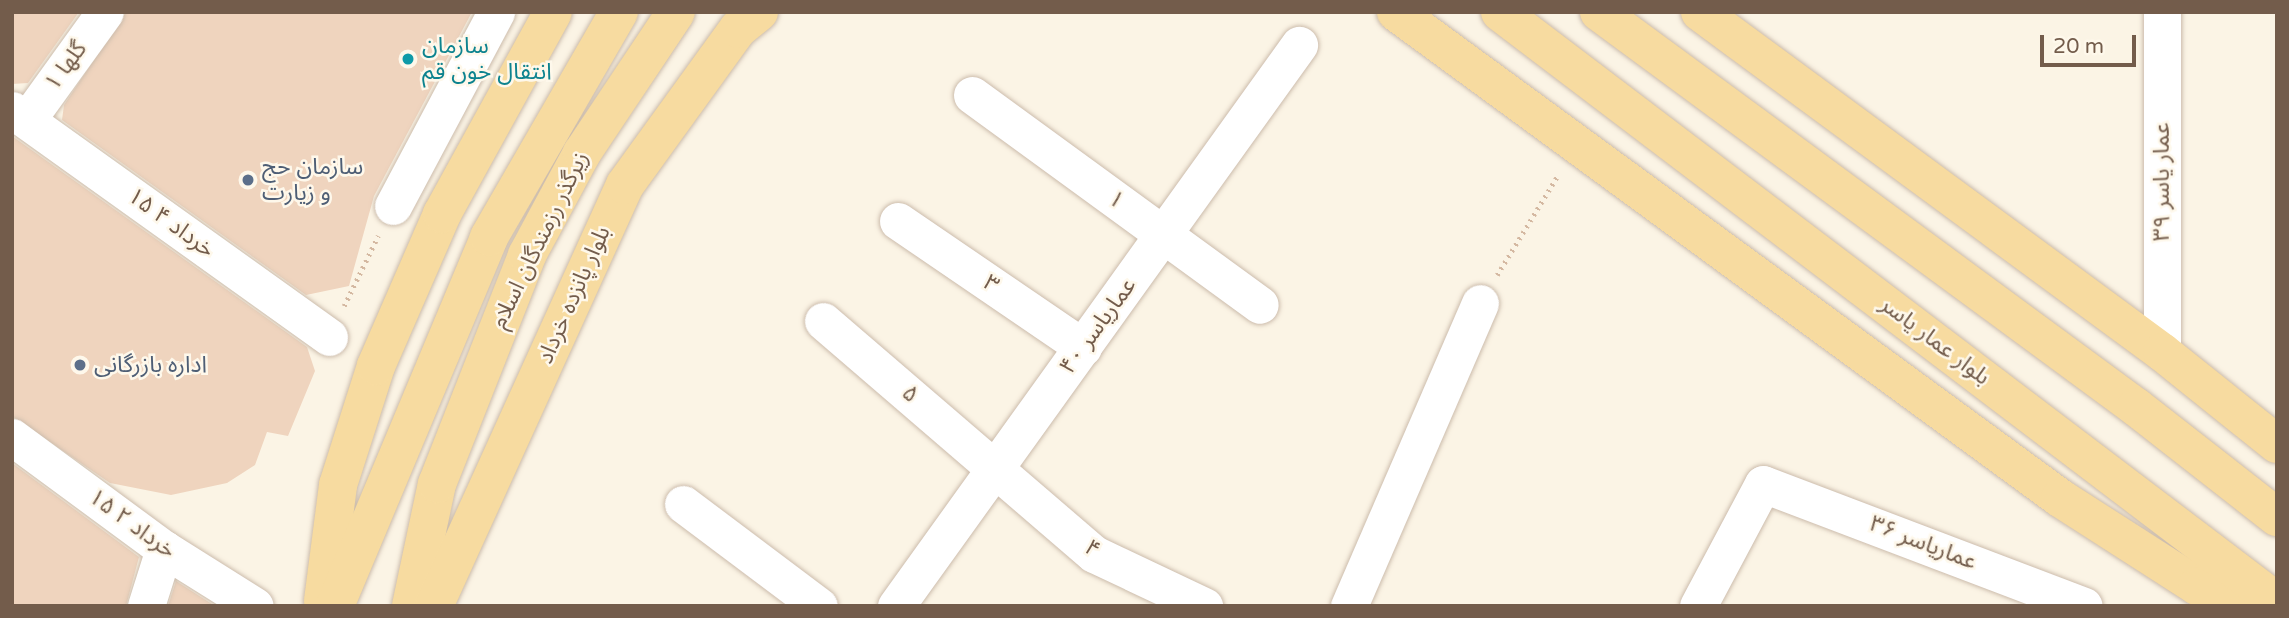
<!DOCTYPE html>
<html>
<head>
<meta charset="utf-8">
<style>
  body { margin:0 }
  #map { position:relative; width:2289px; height:618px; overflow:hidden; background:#fbf4e5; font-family:"Varela Round","Noto Sans Arabic",sans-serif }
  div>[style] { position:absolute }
  .building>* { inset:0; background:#efd4be }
  .path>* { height:4.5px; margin-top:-2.25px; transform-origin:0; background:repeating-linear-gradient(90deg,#d4b8a1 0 2px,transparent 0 7px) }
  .roads { filter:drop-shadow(0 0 2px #ccbcac) drop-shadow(0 0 2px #ccbcac) }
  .minor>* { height:37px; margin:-18.5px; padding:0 18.5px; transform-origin:18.5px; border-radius:18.5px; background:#fff }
  .major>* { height:38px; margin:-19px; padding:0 19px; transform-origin:19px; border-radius:19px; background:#f7dba0 }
  .dots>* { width:19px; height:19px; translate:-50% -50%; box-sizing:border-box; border:4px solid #fef8eb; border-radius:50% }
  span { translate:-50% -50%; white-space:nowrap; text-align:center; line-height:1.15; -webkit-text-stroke:5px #fef8eb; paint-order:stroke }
  .culture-label { font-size:23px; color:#0d838f }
  .left { translate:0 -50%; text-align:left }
  .street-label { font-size:23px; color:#735c4b }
  .service-label { font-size:23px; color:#4e5e75 }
  .frame { position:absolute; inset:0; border:14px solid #735c4b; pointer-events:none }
  .scale { position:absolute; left:2040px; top:35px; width:96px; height:32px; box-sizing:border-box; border:4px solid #735c4b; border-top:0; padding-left:9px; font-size:21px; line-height:24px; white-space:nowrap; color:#735c4b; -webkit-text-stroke:5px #fef8eb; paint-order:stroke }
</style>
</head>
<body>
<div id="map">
  <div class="building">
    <div style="clip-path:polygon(12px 12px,79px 12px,28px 83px,12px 84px)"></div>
    <div style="clip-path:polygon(126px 12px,472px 12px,374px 196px,349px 286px,306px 295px,62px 120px,64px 105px)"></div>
    <div style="clip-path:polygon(12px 136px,307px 347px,315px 371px,288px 436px,267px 432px,255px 465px,227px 483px,171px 495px,110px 483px,12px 416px)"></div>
    <div style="clip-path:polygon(12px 463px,139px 557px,126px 606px,12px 606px)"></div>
    <div style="clip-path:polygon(176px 581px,215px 606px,168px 606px)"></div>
  </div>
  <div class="path">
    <div style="left:1497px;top:275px;width:117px;rotate:-58.6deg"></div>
    <div style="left:344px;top:306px;width:78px;rotate:-64.1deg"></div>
  </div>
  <div class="roads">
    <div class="minor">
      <div style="left:2162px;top:12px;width:340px;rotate:90deg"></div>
      <div style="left:972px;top:95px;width:356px;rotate:36.1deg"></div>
      <div style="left:12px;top:110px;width:390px;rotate:35.6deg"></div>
      <div style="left:27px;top:120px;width:133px;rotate:-54.2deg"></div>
      <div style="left:393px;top:206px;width:220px;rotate:-62deg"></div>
      <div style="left:898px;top:221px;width:224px;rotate:34.3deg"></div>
      <div style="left:823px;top:321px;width:357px;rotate:40.7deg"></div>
      <div style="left:1094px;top:554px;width:122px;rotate:25.3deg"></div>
      <div style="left:12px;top:437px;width:189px;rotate:36.4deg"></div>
      <div style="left:164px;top:549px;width:107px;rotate:32.1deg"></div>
      <div style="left:683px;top:504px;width:170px;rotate:36.9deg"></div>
      <div style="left:146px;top:606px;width:60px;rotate:-72.5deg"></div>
      <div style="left:896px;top:606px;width:691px;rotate:-54.31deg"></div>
      <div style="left:1349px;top:606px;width:330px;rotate:-66.6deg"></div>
      <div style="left:1698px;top:606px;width:138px;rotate:-62deg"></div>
      <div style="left:1763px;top:484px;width:343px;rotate:20.8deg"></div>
    </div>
    <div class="major">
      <div style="left:1396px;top:12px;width:823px;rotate:36.2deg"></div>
      <div style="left:2060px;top:498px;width:163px;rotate:32.7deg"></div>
      <div style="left:2197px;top:586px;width:74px;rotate:15.7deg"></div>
      <div style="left:1500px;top:12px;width:974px;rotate:37.2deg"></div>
      <div style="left:1599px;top:12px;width:667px;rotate:36.34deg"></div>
      <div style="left:2136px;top:407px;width:179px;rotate:38deg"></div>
      <div style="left:1700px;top:12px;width:574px;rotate:36.35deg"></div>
      <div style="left:2162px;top:352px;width:147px;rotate:38.7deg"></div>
      <div style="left:323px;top:601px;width:117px;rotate:-82.6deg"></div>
      <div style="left:338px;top:485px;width:125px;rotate:-72.3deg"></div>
      <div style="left:376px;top:366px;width:166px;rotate:-66.5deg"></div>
      <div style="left:442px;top:214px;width:230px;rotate:-61.2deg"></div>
      <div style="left:335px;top:606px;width:400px;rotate:-67.3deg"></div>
      <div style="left:489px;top:237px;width:260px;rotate:-60deg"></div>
      <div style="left:411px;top:606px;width:125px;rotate:-78deg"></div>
      <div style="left:437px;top:484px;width:246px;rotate:-68.5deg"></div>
      <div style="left:527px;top:255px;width:116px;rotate:-61.7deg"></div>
      <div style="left:582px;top:153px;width:169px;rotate:-56.3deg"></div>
      <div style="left:434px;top:606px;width:462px;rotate:-65.6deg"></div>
      <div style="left:625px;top:185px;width:193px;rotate:-54.1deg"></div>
      <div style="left:738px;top:29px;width:27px;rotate:-39deg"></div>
    </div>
  </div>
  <div class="dots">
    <div style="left:408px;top:59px;background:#0f9aa8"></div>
    <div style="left:248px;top:180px;background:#5c6f8a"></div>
    <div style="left:80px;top:365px;background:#5c6f8a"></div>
  </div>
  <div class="culture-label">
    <span class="left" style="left:422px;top:59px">سازمان<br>انتقال خون قم</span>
  </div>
  <div class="street-label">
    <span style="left:66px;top:66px;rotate:-54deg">گلها ۱</span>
    <span style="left:2162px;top:182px;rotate:-90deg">عمار یاسر ۳۹</span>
    <span style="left:1116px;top:200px;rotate:36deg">۱</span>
    <span style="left:171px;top:223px;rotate:36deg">۱۵ خرداد ۴</span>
    <span style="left:540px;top:240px;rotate:-64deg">زیرگذر رزمندگان اسلام</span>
    <span style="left:991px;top:284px;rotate:34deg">۳</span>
    <span style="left:574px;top:295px;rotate:-66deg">بلوار پانزده خرداد</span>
    <span style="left:1098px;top:326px;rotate:-54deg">عماریاسر ۴۰</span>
    <span style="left:1935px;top:341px;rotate:37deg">بلوار عمار یاسر</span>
    <span style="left:910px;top:394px;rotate:40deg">۵</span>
    <span style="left:132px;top:524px;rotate:36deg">۱۵ خرداد ۲</span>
    <span style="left:1923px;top:543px;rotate:21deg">عماریاسر ۳۶</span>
    <span style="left:1092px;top:549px;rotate:36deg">۴</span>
  </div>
  <div class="service-label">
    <span class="left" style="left:262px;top:180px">سازمان حج<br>و زیارت</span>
    <span class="left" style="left:94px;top:365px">اداره بازرگانی</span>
  </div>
  <div class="frame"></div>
  <div class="scale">20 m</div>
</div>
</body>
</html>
